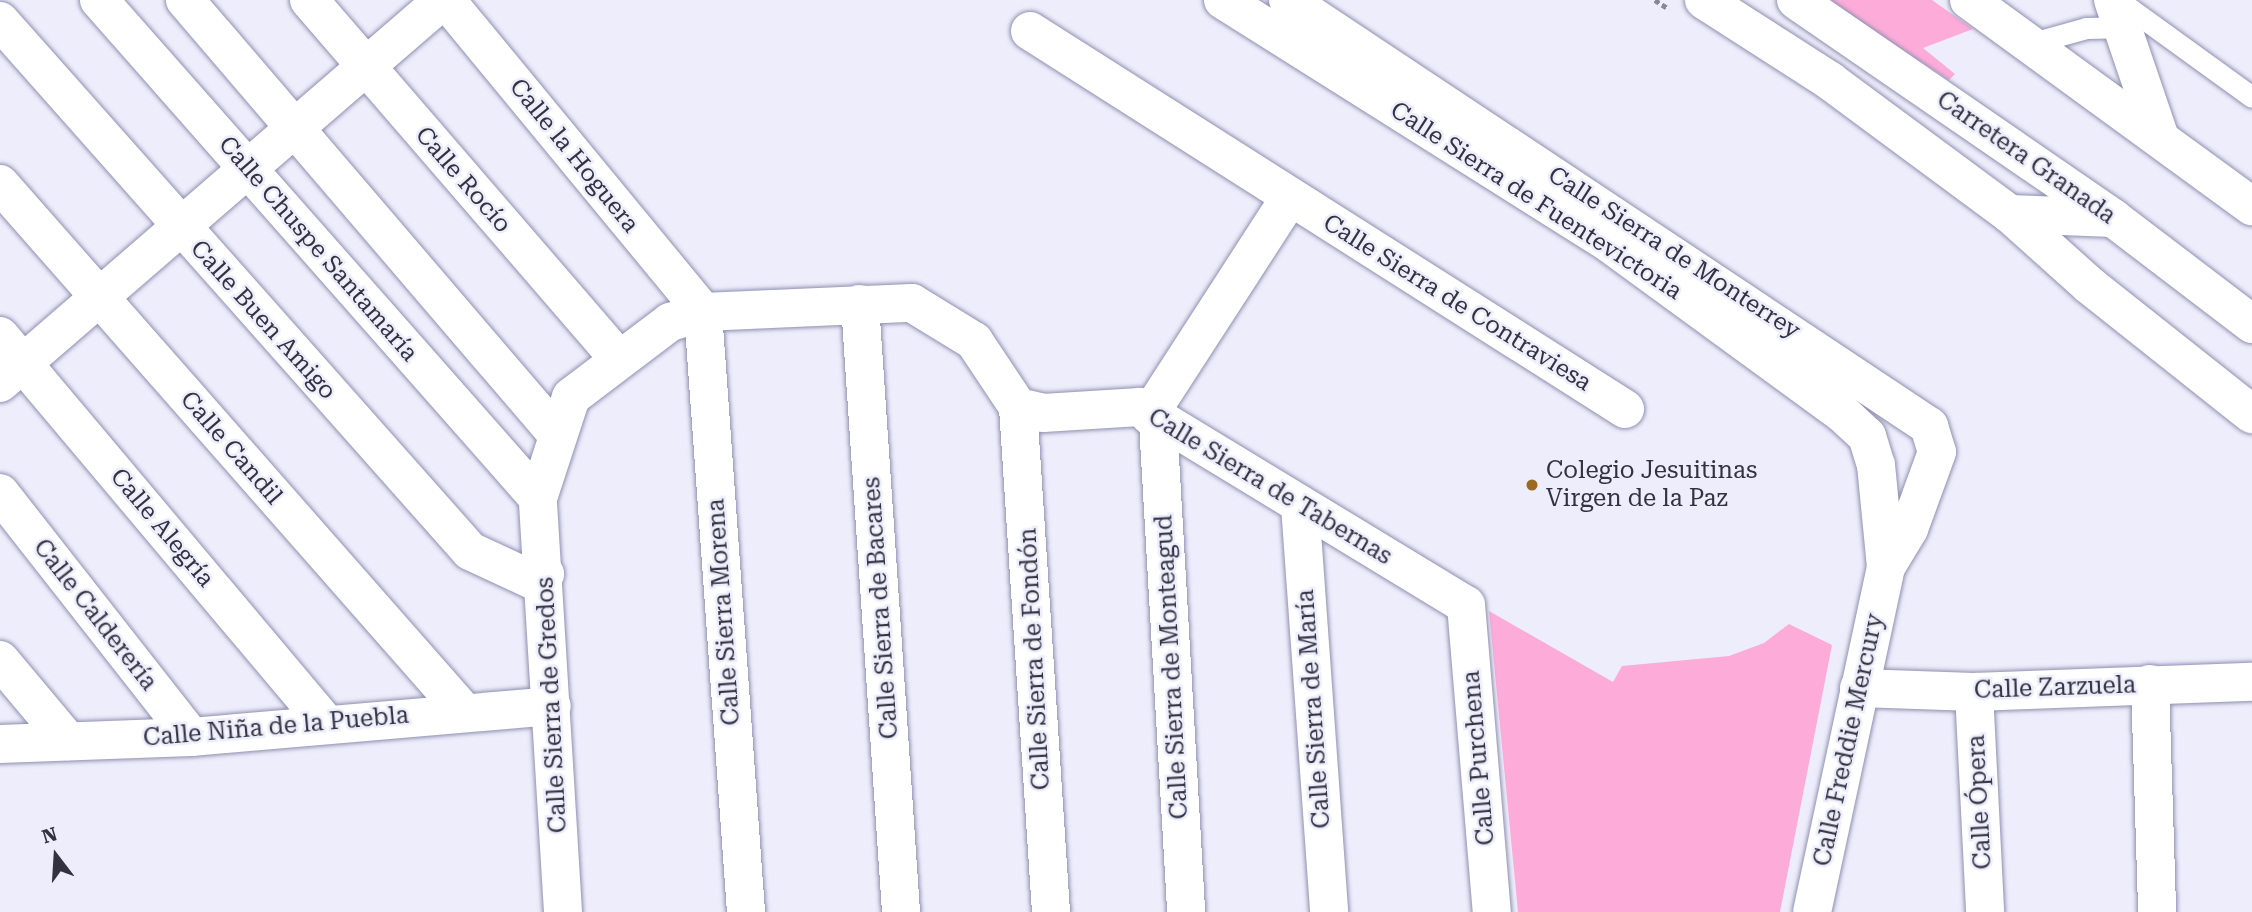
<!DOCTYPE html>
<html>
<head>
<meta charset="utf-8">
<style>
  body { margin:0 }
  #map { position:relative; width:2252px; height:912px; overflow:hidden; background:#ededfb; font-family:"Roboto Serif",serif }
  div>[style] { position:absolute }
  .green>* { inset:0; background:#fdacda }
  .path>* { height:4.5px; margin-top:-2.25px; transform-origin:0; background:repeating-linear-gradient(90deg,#898897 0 5px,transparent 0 8.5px) }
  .roads { filter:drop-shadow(0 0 2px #8f8fb1) drop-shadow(0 0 2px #8f8fb1) }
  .service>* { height:21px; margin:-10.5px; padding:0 10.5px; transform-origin:10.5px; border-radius:10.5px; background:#fff }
  .minor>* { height:38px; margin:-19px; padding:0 19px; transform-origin:19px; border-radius:19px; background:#fff }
  .tertiary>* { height:38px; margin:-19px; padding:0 19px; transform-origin:19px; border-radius:19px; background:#fff }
  .primary>* { height:38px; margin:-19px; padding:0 19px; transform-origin:19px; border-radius:19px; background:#fff }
  .dots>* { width:19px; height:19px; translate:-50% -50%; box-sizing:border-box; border:4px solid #ededfb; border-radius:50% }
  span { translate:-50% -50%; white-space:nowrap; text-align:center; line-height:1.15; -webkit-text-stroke:5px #ededfb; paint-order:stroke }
  .street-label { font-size:24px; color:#333241 }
  .poi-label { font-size:24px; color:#333241 }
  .left { translate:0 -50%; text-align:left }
  .north { position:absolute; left:21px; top:821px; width:70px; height:70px; -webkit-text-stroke:5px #ededfb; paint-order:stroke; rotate:343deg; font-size:19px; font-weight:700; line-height:28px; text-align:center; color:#333241 }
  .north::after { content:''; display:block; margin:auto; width:24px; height:32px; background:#333241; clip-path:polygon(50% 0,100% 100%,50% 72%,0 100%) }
</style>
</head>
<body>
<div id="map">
  <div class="green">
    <div style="clip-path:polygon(1825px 0,1932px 0,1973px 29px,1923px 48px,1955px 74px,1949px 80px)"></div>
    <div style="clip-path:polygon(1489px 611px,1613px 682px,1622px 666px,1729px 656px,1764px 643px,1789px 624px,1832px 645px,1780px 912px,1518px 912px)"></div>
  </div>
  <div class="path">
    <div style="left:1655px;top:0;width:17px;rotate:33deg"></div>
  </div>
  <div class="roads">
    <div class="service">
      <div style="left:2118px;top:0;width:165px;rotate:35.9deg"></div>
      <div style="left:2029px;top:44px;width:59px;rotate:-15.7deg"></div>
      <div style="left:2086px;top:28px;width:44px;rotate:-1.3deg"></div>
    </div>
    <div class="minor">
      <div style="left:309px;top:0;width:474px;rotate:49.2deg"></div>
      <div style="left:446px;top:0;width:404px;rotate:50.5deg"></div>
      <div style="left:703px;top:312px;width:602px;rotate:85.9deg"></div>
      <div style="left:1704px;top:0;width:150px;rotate:32.7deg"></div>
      <div style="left:1830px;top:81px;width:224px;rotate:36.5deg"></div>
      <div style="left:2010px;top:214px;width:106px;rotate:41.9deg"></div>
      <div style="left:2089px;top:285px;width:208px;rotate:38.4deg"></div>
      <div style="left:0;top:21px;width:708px;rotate:48.43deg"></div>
      <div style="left:470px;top:551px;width:76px;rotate:24.9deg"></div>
      <div style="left:539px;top:583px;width:11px;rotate:-56deg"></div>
      <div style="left:1030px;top:31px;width:705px;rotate:32.43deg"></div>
      <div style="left:0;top:184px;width:703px;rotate:48.69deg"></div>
      <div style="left:860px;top:304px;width:609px;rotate:86.14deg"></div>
      <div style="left:0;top:336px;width:503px;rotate:49.92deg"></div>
      <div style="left:0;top:383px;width:586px;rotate:-40.85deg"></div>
      <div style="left:1149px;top:415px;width:260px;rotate:-57.1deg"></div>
      <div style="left:0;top:493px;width:310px;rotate:51.9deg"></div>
      <div style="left:1300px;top:505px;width:408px;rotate:85.9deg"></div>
      <div style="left:0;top:660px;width:106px;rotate:50deg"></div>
      <div style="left:2150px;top:684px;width:228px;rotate:88.2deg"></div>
      <div style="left:1859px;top:688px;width:115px;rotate:2deg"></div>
      <div style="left:1974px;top:692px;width:278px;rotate:-2.1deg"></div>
      <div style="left:1974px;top:692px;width:220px;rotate:87.1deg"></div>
    </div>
    <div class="tertiary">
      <div style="left:99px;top:0;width:664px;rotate:48.6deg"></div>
      <div style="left:185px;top:0;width:569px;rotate:49.42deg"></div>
      <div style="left:1223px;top:0;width:457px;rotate:32.2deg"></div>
      <div style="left:1610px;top:244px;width:287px;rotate:36.1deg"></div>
      <div style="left:1842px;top:413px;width:34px;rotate:43deg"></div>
      <div style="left:1867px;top:436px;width:30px;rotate:73deg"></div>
      <div style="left:1876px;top:465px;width:102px;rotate:84.4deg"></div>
      <div style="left:1288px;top:0;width:770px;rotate:33.61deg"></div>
      <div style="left:1929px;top:426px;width:27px;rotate:73deg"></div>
      <div style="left:1937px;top:452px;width:82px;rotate:110deg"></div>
      <div style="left:1909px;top:529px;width:44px;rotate:121.2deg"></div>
      <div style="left:1886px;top:567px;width:353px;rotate:102.1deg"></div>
      <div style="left:1018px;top:407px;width:506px;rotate:86.26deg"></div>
      <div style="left:1158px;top:423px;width:490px;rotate:86.7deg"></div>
      <div style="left:0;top:744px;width:191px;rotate:-2.1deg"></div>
      <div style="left:191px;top:737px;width:362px;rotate:-4.9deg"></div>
      <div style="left:563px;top:912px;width:415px;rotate:-93.5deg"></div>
      <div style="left:538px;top:498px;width:106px;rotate:-71.9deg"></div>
      <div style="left:571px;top:397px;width:124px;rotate:-37.1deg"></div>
      <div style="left:670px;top:322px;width:34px;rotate:-17deg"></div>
      <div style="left:703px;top:312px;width:209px;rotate:-2.5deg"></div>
      <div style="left:912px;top:303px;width:73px;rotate:31.5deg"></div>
      <div style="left:974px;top:341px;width:79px;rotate:56.3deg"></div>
      <div style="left:1018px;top:407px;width:26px;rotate:13deg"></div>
      <div style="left:1043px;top:413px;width:97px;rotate:-3.5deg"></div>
      <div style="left:1140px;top:407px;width:381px;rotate:31.3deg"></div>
      <div style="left:1466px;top:605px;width:308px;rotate:85.2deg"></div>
    </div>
    <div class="primary">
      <div style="left:1796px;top:0;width:385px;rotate:34.5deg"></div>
      <div style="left:2113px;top:218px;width:175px;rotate:37.3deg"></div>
      <div style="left:1969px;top:0;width:350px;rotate:36.1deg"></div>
      <div style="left:2113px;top:0;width:146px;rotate:71.2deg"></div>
      <div style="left:2010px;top:214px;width:103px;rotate:2.2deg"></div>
    </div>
  </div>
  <div class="dots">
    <div style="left:1532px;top:485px;background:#9b6a1d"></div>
  </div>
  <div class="street-label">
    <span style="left:574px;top:156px;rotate:51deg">Calle la Hoguera</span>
    <span style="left:2026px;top:158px;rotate:35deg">Carretera Granada</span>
    <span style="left:463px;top:180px;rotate:49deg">Calle Rocío</span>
    <span style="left:1536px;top:201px;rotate:33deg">Calle Sierra de Fuentevictoria</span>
    <span style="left:318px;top:249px;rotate:49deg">Calle Chuspe Santamaría</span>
    <span style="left:1674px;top:253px;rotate:33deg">Calle Sierra de Monterrey</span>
    <span style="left:1457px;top:303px;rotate:32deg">Calle Sierra de Contraviesa</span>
    <span style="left:263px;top:320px;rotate:48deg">Calle Buen Amigo</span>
    <span style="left:231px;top:448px;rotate:49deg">Calle Candil</span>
    <span style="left:1270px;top:487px;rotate:31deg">Calle Sierra de Tabernas</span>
    <span style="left:162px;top:528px;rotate:50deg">Calle Alegría</span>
    <span style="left:881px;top:608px;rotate:-94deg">Calle Sierra de Bacares</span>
    <span style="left:724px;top:612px;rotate:-94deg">Calle Sierra Morena</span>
    <span style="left:95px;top:615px;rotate:52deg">Calle Calderería</span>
    <span style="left:1035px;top:659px;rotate:-93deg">Calle Sierra de Fondón</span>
    <span style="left:1172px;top:667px;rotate:-93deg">Calle Sierra de Monteagud</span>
    <span style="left:2055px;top:688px;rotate:-2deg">Calle Zarzuela</span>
    <span style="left:552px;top:705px;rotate:-93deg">Calle Sierra de Gredos</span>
    <span style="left:1314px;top:709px;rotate:-94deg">Calle Sierra de María</span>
    <span style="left:276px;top:727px;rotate:-5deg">Calle Niña de la Puebla</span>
    <span style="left:1849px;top:740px;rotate:-78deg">Calle Freddie Mercury</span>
    <span style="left:1479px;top:758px;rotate:-95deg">Calle Purchena</span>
    <span style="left:1980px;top:802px;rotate:-93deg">Calle Ópera</span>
  </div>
  <div class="poi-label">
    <span class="left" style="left:1546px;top:485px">Colegio Jesuitinas<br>Virgen de la Paz</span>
  </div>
  <div class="north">N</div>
</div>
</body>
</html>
